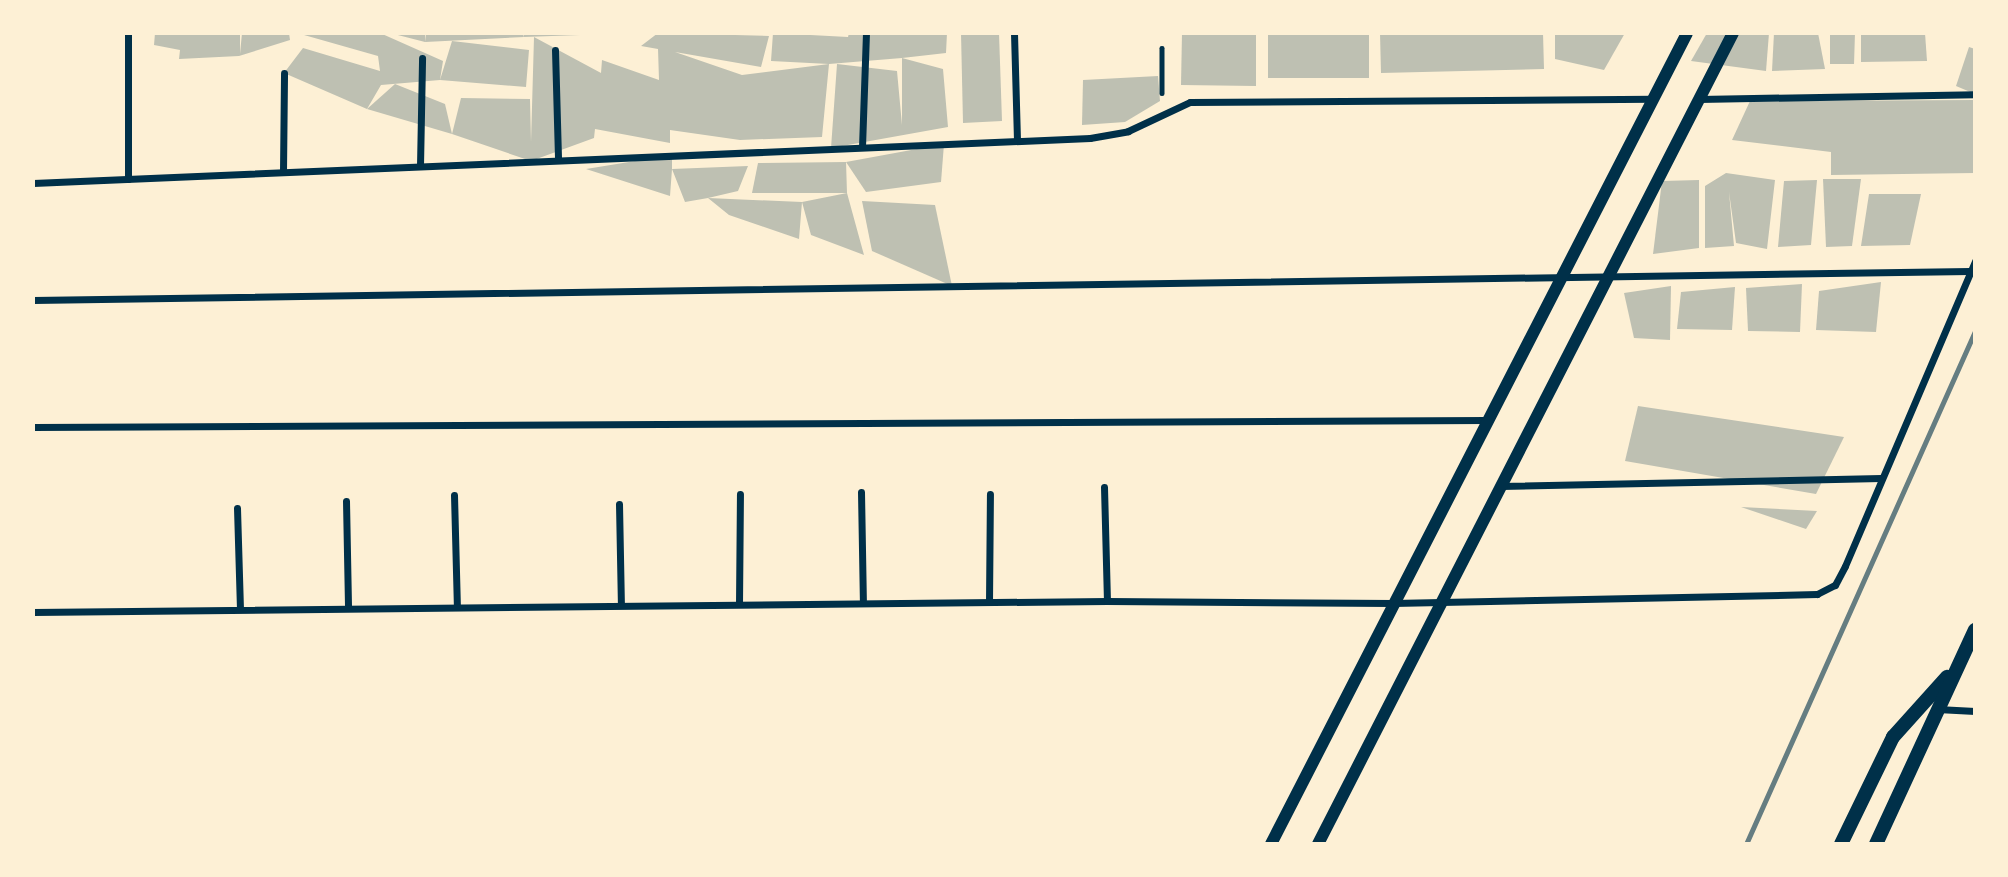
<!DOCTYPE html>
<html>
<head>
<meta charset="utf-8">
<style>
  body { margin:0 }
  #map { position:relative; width:2008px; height:877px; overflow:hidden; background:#fdf0d5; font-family:"Libre Baskerville",serif }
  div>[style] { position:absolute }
  .building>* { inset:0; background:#bec0b2 }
  .path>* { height:4.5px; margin:-2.25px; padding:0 2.25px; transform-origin:2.25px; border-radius:2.25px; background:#003049 }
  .minor>* { height:7px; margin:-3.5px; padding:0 3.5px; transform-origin:3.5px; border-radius:3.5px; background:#003049 }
  .tertiary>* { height:12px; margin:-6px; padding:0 6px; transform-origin:6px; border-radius:6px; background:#003049 }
  .secondary>* { height:14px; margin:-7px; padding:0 7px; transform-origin:7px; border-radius:7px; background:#003049 }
  .rail>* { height:5px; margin:-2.5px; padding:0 2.5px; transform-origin:2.5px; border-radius:2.5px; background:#657d81 }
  span { translate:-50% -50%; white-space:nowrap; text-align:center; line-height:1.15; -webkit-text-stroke:7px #fdf0d5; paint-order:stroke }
  .frame { position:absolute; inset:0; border:35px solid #fdf0d5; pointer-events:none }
</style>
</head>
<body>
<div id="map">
  <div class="building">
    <div style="clip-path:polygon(155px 33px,240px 33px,240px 54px,242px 33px,289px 33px,290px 40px,239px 56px,179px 59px,180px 50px,154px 45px)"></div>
    <div style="clip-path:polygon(297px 33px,380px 33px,443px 61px,440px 80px,452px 41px,529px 50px,526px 87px,440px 80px,381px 85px,367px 109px,284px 73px,303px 48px,380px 71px,378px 56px)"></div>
    <div style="clip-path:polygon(390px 33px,425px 33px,425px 42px,426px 33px,522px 33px,524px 37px,425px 42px)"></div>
    <div style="clip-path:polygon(523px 33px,580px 33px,580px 35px,524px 37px)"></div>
    <div style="clip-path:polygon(658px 33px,769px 36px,761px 67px,675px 52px,742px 75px,829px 64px,771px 61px,773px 33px,848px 37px,849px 33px,947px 33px,946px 53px,902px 58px,943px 69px,948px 127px,831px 148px,837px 64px,897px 71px,902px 125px,902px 58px,829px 64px,822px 137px,740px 140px,670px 130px,670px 143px,595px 129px,594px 138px,531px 161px,452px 134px,461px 98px,530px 99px,531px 142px,534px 37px,601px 73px,602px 60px,659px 80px,658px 49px,641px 46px)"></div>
    <div style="clip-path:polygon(961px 33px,999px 33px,1002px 121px,963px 123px)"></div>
    <div style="clip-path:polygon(1182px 33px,1256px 33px,1256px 86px,1181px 85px)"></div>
    <div style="clip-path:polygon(1268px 33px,1369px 33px,1369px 78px,1268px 78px)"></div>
    <div style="clip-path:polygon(1380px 33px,1543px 33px,1544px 69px,1381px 73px)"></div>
    <div style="clip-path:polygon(1555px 33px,1625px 33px,1604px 70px,1555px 59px)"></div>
    <div style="clip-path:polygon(1707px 33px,1769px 33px,1766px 71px,1691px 61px)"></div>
    <div style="clip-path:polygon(1774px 33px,1818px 33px,1825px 69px,1772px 71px)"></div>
    <div style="clip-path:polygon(1830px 33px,1855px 33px,1854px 64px,1830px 64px)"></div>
    <div style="clip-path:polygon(1861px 33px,1925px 33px,1927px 61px,1861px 62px)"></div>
    <div style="clip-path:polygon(1969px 47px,1975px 49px,1975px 94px,1956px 86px)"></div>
    <div style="clip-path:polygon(1158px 76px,1160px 101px,1125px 122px,1082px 125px,1083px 80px)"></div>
    <div style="clip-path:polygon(395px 84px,445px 104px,452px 134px,367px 109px)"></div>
    <div style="clip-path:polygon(1975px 100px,1975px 173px,1831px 175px,1831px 152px,1732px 140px,1750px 101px)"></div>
    <div style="clip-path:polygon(944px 144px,941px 182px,866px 192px,846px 162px)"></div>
    <div style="clip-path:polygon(672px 155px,672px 169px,748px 166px,738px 191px,708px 198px,802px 202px,847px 193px,864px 255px,811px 235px,802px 202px,799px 239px,729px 215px,708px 198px,685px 202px,672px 169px,670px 196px,586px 169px)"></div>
    <div style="clip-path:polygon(846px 162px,847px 193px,752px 193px,758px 163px)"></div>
    <div style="clip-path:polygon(1726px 173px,1775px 180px,1767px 249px,1736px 243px,1729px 192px,1734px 246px,1705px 248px,1705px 186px)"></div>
    <div style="clip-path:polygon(1823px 179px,1861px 179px,1852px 246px,1826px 247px)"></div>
    <div style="clip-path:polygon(1699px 180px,1699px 248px,1653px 254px,1662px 181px)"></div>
    <div style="clip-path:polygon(1817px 180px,1811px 245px,1778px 247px,1784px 181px)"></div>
    <div style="clip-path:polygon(1869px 194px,1921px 194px,1910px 245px,1861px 246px)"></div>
    <div style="clip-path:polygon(862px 201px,935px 205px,952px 286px,872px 251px)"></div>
    <div style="clip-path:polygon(1881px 282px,1876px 332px,1816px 330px,1819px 291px)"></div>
    <div style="clip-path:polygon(1802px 284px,1800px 332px,1748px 331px,1746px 288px)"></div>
    <div style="clip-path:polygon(1671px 286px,1670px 340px,1634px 338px,1624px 293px)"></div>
    <div style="clip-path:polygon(1735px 287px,1732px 330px,1677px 329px,1681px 292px)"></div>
    <div style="clip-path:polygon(1638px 406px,1844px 437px,1816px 494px,1625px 461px)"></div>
    <div style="clip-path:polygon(1741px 507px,1817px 511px,1806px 529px)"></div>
  </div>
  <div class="path">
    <div style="left:1162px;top:48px;width:45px;rotate:90deg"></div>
  </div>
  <div class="minor">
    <div style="left:128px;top:33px;width:146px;rotate:90deg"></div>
    <div style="left:1014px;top:33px;width:108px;rotate:88.4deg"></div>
    <div style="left:555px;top:50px;width:110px;rotate:88.4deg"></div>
    <div style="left:1699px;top:99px;width:276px;rotate:-1deg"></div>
    <div style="left:862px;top:147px;width:114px;rotate:-88deg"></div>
    <div style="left:420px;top:166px;width:108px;rotate:-88.9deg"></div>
    <div style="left:283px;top:172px;width:99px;rotate:-89.4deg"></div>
    <div style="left:33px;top:183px;width:1058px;rotate:-2.44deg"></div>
    <div style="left:1090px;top:138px;width:39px;rotate:-10deg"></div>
    <div style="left:1128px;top:131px;width:68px;rotate:-25.1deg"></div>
    <div style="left:1190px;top:102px;width:463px;rotate:-0.4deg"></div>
    <div style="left:33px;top:300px;width:1937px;rotate:-0.86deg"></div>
    <div style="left:33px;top:427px;width:1453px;rotate:-0.28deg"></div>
    <div style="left:1501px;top:486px;width:380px;rotate:-1.2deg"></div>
    <div style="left:1104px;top:487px;width:114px;rotate:88.5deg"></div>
    <div style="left:861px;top:492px;width:111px;rotate:89deg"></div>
    <div style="left:454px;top:495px;width:112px;rotate:88.5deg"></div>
    <div style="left:346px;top:501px;width:107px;rotate:88.9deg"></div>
    <div style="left:619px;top:504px;width:101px;rotate:88.9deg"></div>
    <div style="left:237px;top:508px;width:101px;rotate:88.3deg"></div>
    <div style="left:989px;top:602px;width:108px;rotate:-89.5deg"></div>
    <div style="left:739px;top:604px;width:110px;rotate:-89.5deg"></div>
    <div style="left:33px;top:612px;width:1074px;rotate:-0.59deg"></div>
    <div style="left:1107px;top:601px;width:286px;rotate:0.4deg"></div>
    <div style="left:1393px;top:603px;width:424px;rotate:-1.2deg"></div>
    <div style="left:1817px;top:594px;width:20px;rotate:-27deg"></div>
    <div style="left:1835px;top:585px;width:21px;rotate:-62deg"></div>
    <div style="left:1845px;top:566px;width:332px;rotate:-66.9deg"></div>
    <div style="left:1937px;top:709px;width:38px;rotate:3deg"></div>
  </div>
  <div class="tertiary">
    <div style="left:1271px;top:844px;width:911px;rotate:-62.84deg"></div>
    <div style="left:1318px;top:844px;width:911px;rotate:-62.9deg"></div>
  </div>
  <div class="secondary">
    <div style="left:1841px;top:844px;width:119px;rotate:-64.1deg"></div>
    <div style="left:1893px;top:737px;width:81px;rotate:-48deg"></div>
    <div style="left:1876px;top:844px;width:236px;rotate:-65.2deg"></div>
  </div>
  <div class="rail">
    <div style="left:1746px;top:844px;width:562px;rotate:-65.94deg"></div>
  </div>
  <div class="frame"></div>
</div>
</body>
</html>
